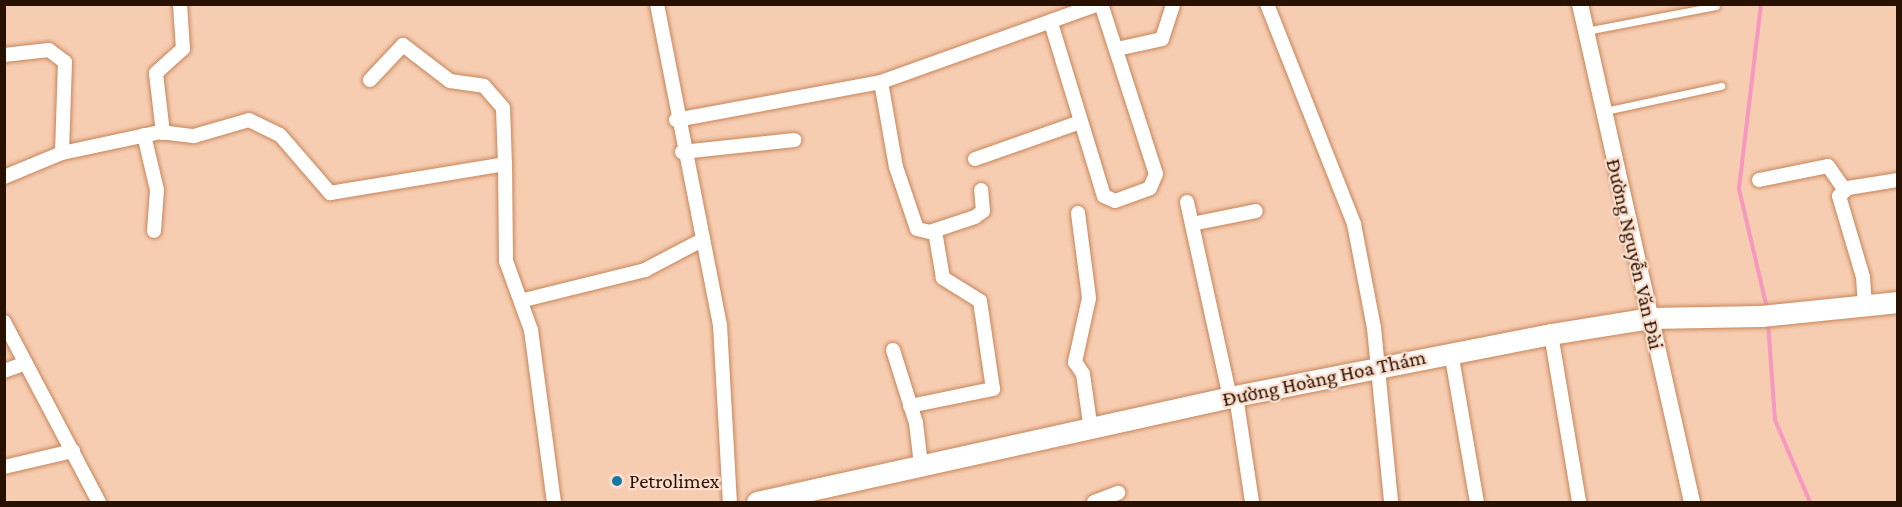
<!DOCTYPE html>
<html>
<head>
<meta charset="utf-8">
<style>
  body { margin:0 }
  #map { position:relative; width:1902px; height:507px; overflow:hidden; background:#f7cdb2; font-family:"Crimson Pro",serif }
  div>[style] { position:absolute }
  .stream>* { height:4px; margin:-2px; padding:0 2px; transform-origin:2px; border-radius:2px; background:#f798bf }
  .roads { filter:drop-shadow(0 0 2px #c6865a) drop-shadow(0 0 2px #c6865a) }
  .service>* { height:7px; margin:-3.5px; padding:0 3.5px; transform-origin:3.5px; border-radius:3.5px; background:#fff }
  .minor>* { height:14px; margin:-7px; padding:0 7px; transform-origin:7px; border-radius:7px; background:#fff }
  .tertiary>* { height:16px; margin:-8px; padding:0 8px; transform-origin:8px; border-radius:8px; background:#fff }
  .primary>* { height:21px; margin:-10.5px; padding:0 10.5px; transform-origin:10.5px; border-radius:10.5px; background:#fff }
  .dots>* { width:16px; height:16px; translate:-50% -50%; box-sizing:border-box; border:3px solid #faddcc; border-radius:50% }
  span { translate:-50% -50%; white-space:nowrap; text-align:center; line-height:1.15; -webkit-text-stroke:4.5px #faddcc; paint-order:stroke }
  .street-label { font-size:21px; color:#291101 }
  .poi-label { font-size:21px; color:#291101 }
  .left { translate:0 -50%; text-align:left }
  .frame { position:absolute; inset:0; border:6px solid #291101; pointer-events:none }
</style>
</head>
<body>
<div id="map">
  <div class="stream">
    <div style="left:1761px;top:4px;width:186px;rotate:96.8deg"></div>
    <div style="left:1739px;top:189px;width:122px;rotate:76.8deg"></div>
    <div style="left:1768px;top:322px;width:98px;rotate:85.9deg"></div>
    <div style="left:1775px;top:420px;width:89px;rotate:66.9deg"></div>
  </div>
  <div class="roads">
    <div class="service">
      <div style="left:1586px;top:31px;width:132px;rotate:-10.9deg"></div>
      <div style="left:1605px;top:111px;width:119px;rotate:-12.2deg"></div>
    </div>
    <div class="minor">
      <div style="left:657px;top:4px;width:327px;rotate:78.9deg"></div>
      <div style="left:720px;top:325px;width:177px;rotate:86.8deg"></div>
      <div style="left:1267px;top:4px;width:237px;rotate:68.4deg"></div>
      <div style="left:1354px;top:224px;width:106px;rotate:79.1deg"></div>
      <div style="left:1374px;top:328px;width:175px;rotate:84.4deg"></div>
      <div style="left:1051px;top:23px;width:181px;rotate:73deg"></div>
      <div style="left:1104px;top:196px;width:12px;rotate:24deg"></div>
      <div style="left:1115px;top:201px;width:37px;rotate:-20deg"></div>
      <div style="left:1150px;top:188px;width:15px;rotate:-67deg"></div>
      <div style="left:1156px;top:174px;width:179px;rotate:-107.9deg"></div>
      <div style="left:1117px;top:49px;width:46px;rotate:-12.5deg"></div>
      <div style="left:1162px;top:39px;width:35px;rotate:-72deg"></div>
      <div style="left:4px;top:55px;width:45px;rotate:-6.3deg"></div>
      <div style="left:49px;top:50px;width:20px;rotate:37deg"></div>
      <div style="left:65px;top:62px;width:91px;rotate:91.9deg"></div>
      <div style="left:370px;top:80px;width:48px;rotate:-46.7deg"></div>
      <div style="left:403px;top:45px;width:59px;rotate:37.5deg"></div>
      <div style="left:450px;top:81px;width:34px;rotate:8deg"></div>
      <div style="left:484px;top:86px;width:29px;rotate:49deg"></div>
      <div style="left:503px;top:108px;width:56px;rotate:88deg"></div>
      <div style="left:881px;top:82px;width:86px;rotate:80deg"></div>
      <div style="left:896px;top:167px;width:65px;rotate:71.3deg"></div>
      <div style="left:917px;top:229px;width:13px;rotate:13deg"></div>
      <div style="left:930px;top:232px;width:47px;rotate:-18.4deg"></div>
      <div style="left:975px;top:217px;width:10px;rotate:-37deg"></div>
      <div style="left:983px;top:211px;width:21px;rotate:-95deg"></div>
      <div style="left:676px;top:120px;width:208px;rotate:-10.5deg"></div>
      <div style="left:881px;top:82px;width:232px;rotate:-19.7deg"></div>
      <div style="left:163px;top:133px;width:60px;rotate:-96.7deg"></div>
      <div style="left:156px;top:73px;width:36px;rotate:-42deg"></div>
      <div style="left:183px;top:49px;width:45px;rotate:-93.8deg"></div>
      <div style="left:144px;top:135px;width:57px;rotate:76.7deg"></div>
      <div style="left:157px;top:190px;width:41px;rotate:94.2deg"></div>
      <div style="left:682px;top:152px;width:113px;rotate:-6.1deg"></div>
      <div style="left:975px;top:159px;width:109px;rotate:-19.3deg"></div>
      <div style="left:4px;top:177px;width:63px;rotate:-22.5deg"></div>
      <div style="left:62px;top:153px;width:100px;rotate:-12.1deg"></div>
      <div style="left:160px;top:132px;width:34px;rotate:7deg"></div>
      <div style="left:194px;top:136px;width:57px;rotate:-16.2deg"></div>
      <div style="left:249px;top:120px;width:34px;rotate:26deg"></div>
      <div style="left:280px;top:135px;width:77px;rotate:49.2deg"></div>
      <div style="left:330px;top:193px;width:177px;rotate:-9.4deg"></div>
      <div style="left:505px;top:164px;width:97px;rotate:89.4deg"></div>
      <div style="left:506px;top:261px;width:73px;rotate:70.1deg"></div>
      <div style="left:531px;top:330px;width:174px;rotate:82.4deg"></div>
      <div style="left:1759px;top:180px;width:70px;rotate:-11.5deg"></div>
      <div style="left:1828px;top:166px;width:28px;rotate:55deg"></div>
      <div style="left:1187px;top:202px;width:200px;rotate:77.6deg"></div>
      <div style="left:1078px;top:213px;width:86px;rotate:82.6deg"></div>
      <div style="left:1089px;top:298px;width:66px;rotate:102.3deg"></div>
      <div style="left:1075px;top:362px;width:14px;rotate:56deg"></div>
      <div style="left:1083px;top:374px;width:57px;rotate:81.9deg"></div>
      <div style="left:1192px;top:224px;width:65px;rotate:-11.5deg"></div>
      <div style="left:524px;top:300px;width:125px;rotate:-13.9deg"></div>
      <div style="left:645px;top:270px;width:62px;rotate:-27.8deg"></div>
      <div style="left:1865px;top:306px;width:29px;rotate:-94deg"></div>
      <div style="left:1863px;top:277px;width:84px;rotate:-106.5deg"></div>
      <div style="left:1839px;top:196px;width:12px;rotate:-42deg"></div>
      <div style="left:1848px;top:188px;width:51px;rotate:-9.1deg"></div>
      <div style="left:4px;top:322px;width:204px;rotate:62.2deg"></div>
      <div style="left:1551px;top:334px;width:170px;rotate:80.5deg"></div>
      <div style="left:893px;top:350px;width:77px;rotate:72.5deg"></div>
      <div style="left:916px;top:423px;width:42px;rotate:83.2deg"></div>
      <div style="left:1451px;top:352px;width:152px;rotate:80.2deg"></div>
      <div style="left:4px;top:371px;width:23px;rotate:-20deg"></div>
      <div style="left:1236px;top:396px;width:107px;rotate:81.4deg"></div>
      <div style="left:910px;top:406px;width:85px;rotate:-11.6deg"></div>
      <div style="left:993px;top:389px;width:89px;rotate:-98.4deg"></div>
      <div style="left:980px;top:301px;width:44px;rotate:-148.1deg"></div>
      <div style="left:943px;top:278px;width:48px;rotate:-99.7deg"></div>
      <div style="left:4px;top:467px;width:71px;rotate:-13.1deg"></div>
      <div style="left:1094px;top:502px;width:26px;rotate:-21deg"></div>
    </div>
    <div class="tertiary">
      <div style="left:1580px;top:4px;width:510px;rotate:77.33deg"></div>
    </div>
    <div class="primary">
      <div style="left:757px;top:502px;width:485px;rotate:-12.5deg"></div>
      <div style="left:1230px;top:397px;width:327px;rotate:-11.1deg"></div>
      <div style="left:1551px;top:334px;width:100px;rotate:-9.2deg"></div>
      <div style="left:1650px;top:318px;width:111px;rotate:-1deg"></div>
      <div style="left:1761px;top:316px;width:138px;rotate:-5.8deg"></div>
    </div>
  </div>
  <div class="dots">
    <div style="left:617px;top:481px;background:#1679a5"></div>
  </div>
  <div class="street-label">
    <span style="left:1635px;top:254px;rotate:77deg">Đường Nguyễn Văn Đài</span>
    <span style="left:1324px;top:378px;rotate:-12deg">Đường Hoàng Hoa Thám</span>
  </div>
  <div class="poi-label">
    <span class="left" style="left:629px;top:481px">Petrolimex</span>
  </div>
  <div class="frame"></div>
</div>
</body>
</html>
